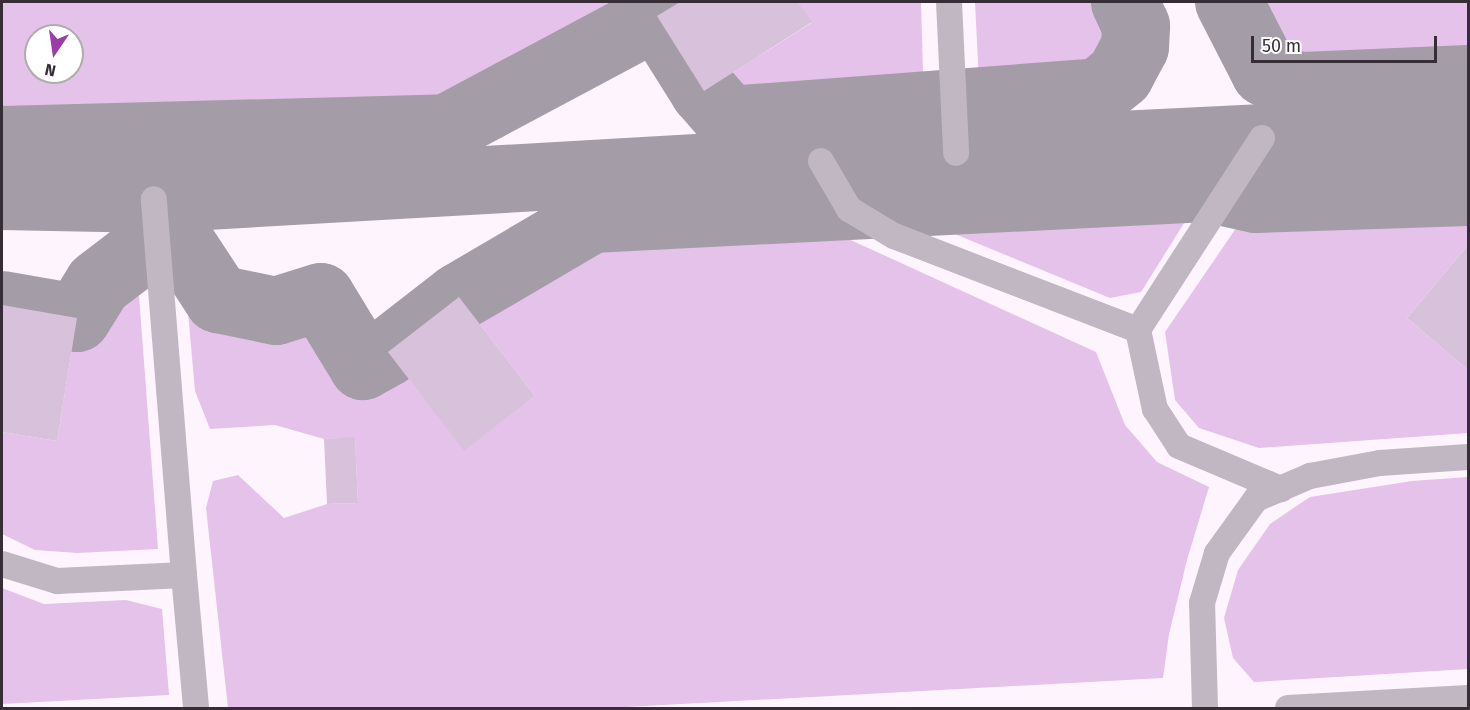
<!DOCTYPE html>
<html>
<head>
<meta charset="utf-8">
<style>
  body { margin:0 }
  #map { position:relative; width:1470px; height:710px; overflow:hidden; background:#fdf4fe; font-family:"Fira Sans",sans-serif }
  div>[style] { position:absolute }
  .green>* { inset:0; background:#e5c2ea }
  .taxiway>* { height:68px; margin:-34px; padding:0 34px; transform-origin:34px; border-radius:34px; background:#a49ca6 }
  .building>* { inset:0; background:#d8c2db }
  .minor>* { height:26px; margin:-13px; padding:0 13px; transform-origin:13px; border-radius:13px; background:#c0b7c2 }
  span { translate:-50% -50%; white-space:nowrap; text-align:center; line-height:1.15; -webkit-text-stroke:4.5px #fff; paint-order:stroke }
  .frame { position:absolute; inset:0; border:3px solid #362d37; pointer-events:none }
  .north { position:absolute; left:24px; top:24px; width:60px; height:60px; box-sizing:border-box; background:#fff; border:2px solid #afabaf; border-radius:50%; rotate:193deg; font-size:16px; font-weight:700; line-height:24px; text-align:center; color:#362d37 }
  .north::after { content:''; display:block; margin:auto; width:21px; height:27px; background:#9a3ea7; clip-path:polygon(50% 0,100% 100%,50% 72%,0 100%) }
  .scale { position:absolute; left:1251px; top:36px; width:186px; height:27px; box-sizing:border-box; border:3px solid #362d37; border-top:0; padding-left:8px; font-size:18px; line-height:21px; white-space:nowrap; color:#362d37; -webkit-text-stroke:4px #fff; paint-order:stroke }
</style>
</head>
<body>
<div id="map">
  <div class="green">
    <div style="clip-path:polygon(evenodd,2px 2px,680px 2px,447px 128px,2px 140px,2px 2px,36px 36px,72px 36px,72px 72px,36px 72px,36px 36px)"></div>
    <div style="clip-path:polygon(798px 2px,921px 2px,924px 107px,729px 120px,704px 91px,811px 23px)"></div>
    <div style="clip-path:polygon(975px 2px,1125px 2px,1136px 26px,1135px 47px,1120px 75px,1099px 92px,980px 102px)"></div>
    <div style="clip-path:polygon(1229px 2px,1468px 2px,1468px 79px,1303px 86px,1282px 82px,1265px 72px)"></div>
    <div style="clip-path:polygon(1206px 188px,1141px 292px,1110px 298px,887px 206px)"></div>
    <div style="clip-path:polygon(1468px 190px,1468px 245px,1407px 318px,1468px 370px,1468px 433px,1259px 448px,1199px 428px,1175px 400px,1165px 332px,1256px 199px)"></div>
    <div style="clip-path:polygon(785px 210px,1096px 352px,1125px 425px,1157px 462px,1209px 487px,1187px 560px,1169px 634px,1163px 678px,608px 708px,228px 708px,206px 508px,213px 481px,238px 475px,284px 518px,327px 504px,358px 503px,355px 438px,324px 439px,275px 425px,210px 429px,195px 391px,182px 244px,218px 299px,276px 311px,321px 297px,363px 366px,388px 352px,464px 450px,535px 396px,459px 297px,592px 219px)"></div>
    <div style="clip-path:polygon(136px 255px,158px 549px,77px 553px,35px 550px,2px 534px,2px 432px,57px 441px,77px 318px,98px 284px)"></div>
    <div style="clip-path:polygon(1468px 477px,1468px 669px,1254px 682px,1233px 658px,1224px 618px,1238px 570px,1270px 524px,1310px 497px,1412px 481px)"></div>
    <div style="clip-path:polygon(2px 588px,44px 604px,126px 600px,162px 609px,169px 695px,2px 704px)"></div>
  </div>
  <div class="taxiway">
    <div style="left:1229px;top:2px;width:79px;rotate:62.8deg"></div>
    <div style="left:1265px;top:72px;width:20px;rotate:30deg"></div>
    <div style="left:1282px;top:82px;width:21px;rotate:11deg"></div>
    <div style="left:1303px;top:86px;width:165px;rotate:-2.4deg"></div>
    <div style="left:2px;top:140px;width:445px;rotate:-1.5deg"></div>
    <div style="left:447px;top:128px;width:238px;rotate:-28.1deg"></div>
    <div style="left:657px;top:16px;width:89px;rotate:57.9deg"></div>
    <div style="left:704px;top:91px;width:38px;rotate:49deg"></div>
    <div style="left:729px;top:120px;width:371px;rotate:-4.3deg"></div>
    <div style="left:1099px;top:92px;width:27px;rotate:-39deg"></div>
    <div style="left:1120px;top:75px;width:32px;rotate:-62deg"></div>
    <div style="left:1135px;top:47px;width:21px;rotate:-87deg"></div>
    <div style="left:1136px;top:26px;width:26px;rotate:-115deg"></div>
    <div style="left:2px;top:196px;width:152px;rotate:1.1deg"></div>
    <div style="left:154px;top:199px;width:803px;rotate:-3.28deg"></div>
    <div style="left:956px;top:153px;width:513px;rotate:-2.8deg"></div>
    <div style="left:2px;top:305px;width:76px;rotate:9.8deg"></div>
    <div style="left:77px;top:318px;width:40px;rotate:-58deg"></div>
    <div style="left:98px;top:284px;width:48px;rotate:-37.3deg"></div>
    <div style="left:136px;top:255px;width:47px;rotate:-13.4deg"></div>
    <div style="left:182px;top:244px;width:66px;rotate:56.8deg"></div>
    <div style="left:218px;top:299px;width:59px;rotate:11.7deg"></div>
    <div style="left:276px;top:311px;width:47px;rotate:-17.3deg"></div>
    <div style="left:321px;top:297px;width:81px;rotate:58.7deg"></div>
    <div style="left:363px;top:366px;width:29px;rotate:-29deg"></div>
    <div style="left:388px;top:352px;width:90px;rotate:-37.8deg"></div>
    <div style="left:459px;top:297px;width:154px;rotate:-30.4deg"></div>
    <div style="left:592px;top:219px;width:615px;rotate:-2.89deg"></div>
    <div style="left:1206px;top:188px;width:51px;rotate:12.4deg"></div>
    <div style="left:1256px;top:199px;width:212px;rotate:-1.9deg"></div>
  </div>
  <div class="building">
    <div style="clip-path:polygon(680px 2px,798px 2px,812px 22px,704px 91px,657px 16px)"></div>
    <div style="clip-path:polygon(1468px 245px,1468px 370px,1407px 318px)"></div>
    <div style="clip-path:polygon(459px 297px,535px 396px,464px 451px,388px 352px)"></div>
    <div style="clip-path:polygon(2px 305px,77px 318px,57px 441px,2px 432px)"></div>
    <div style="clip-path:polygon(355px 437px,358px 503px,327px 504px,324px 439px)"></div>
  </div>
  <div class="minor">
    <div style="left:949px;top:2px;width:151px;rotate:87.3deg"></div>
    <div style="left:1262px;top:138px;width:229px;rotate:122.9deg"></div>
    <div style="left:1138px;top:330px;width:81px;rotate:77.9deg"></div>
    <div style="left:1155px;top:409px;width:44px;rotate:57deg"></div>
    <div style="left:1179px;top:446px;width:111px;rotate:22.9deg"></div>
    <div style="left:821px;top:161px;width:56px;rotate:59.7deg"></div>
    <div style="left:849px;top:209px;width:52px;rotate:31deg"></div>
    <div style="left:894px;top:236px;width:261px;rotate:21.1deg"></div>
    <div style="left:2px;top:564px;width:58px;rotate:17.2deg"></div>
    <div style="left:57px;top:581px;width:127px;rotate:-2.7deg"></div>
    <div style="left:184px;top:575px;width:377px;rotate:-94.6deg"></div>
    <div style="left:184px;top:575px;width:134px;rotate:84.8deg"></div>
    <div style="left:1205px;top:708px;width:105px;rotate:-91.6deg"></div>
    <div style="left:1202px;top:603px;width:52px;rotate:-73.3deg"></div>
    <div style="left:1217px;top:553px;width:67px;rotate:-54.2deg"></div>
    <div style="left:1256px;top:499px;width:59px;rotate:-23.1deg"></div>
    <div style="left:1310px;top:476px;width:71px;rotate:-10.5deg"></div>
    <div style="left:1380px;top:463px;width:88px;rotate:-3.9deg"></div>
    <div style="left:1288px;top:708px;width:180px;rotate:-3.2deg"></div>
  </div>
  <div class="frame"></div>
  <div class="north">N</div>
  <div class="scale">50 m</div>
</div>
</body>
</html>
